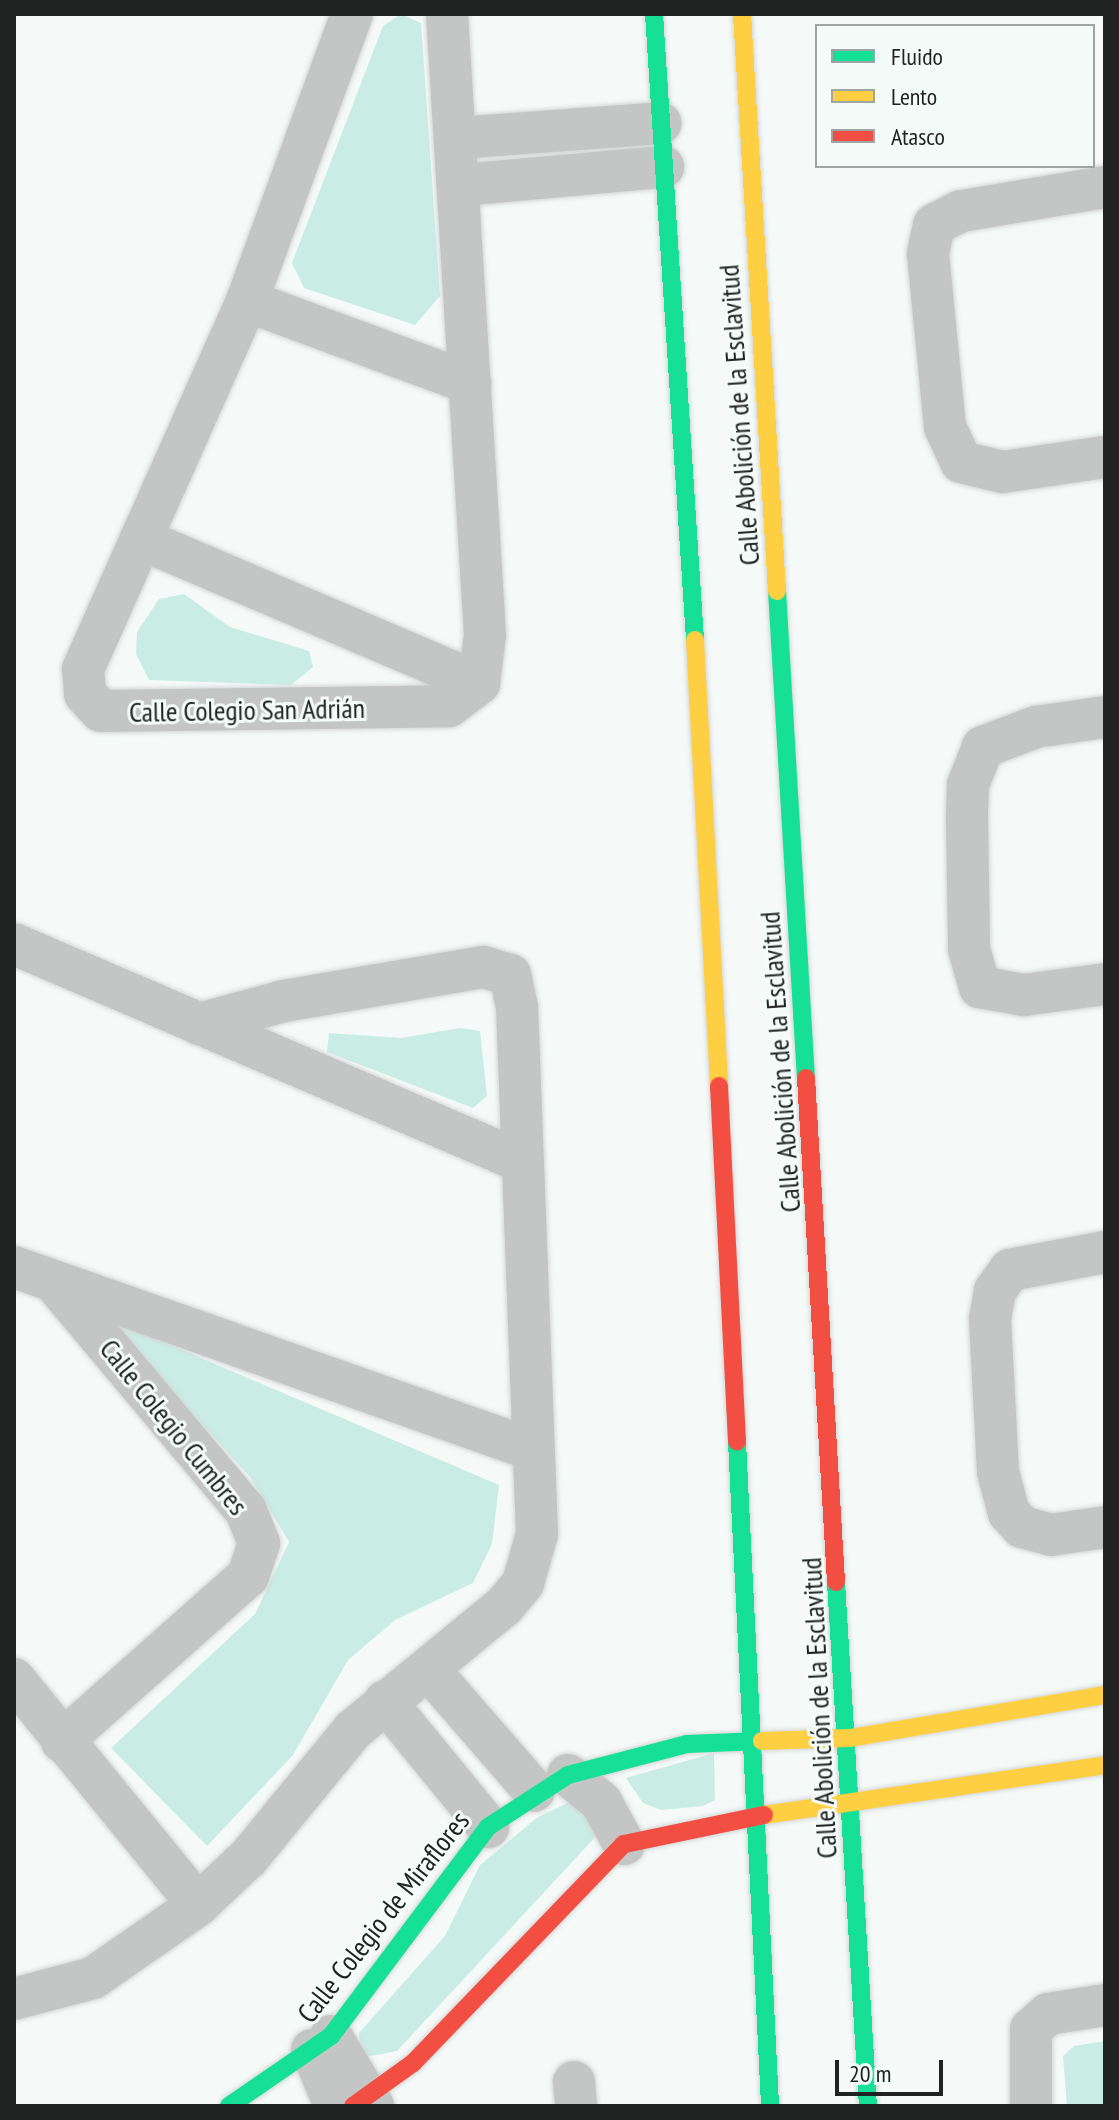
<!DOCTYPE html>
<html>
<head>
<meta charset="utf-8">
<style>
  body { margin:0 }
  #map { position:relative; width:1119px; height:2120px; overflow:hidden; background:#f5faf8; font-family:"PT Sans Narrow",sans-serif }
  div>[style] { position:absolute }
  .green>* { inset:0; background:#c9ede4 }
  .roads { filter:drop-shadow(0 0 2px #d4d7d6) drop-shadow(0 0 2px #d4d7d6) }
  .street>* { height:42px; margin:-21px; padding:0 21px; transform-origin:21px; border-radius:21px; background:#c4c5c5 }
  .fast>* { height:18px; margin:-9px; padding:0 9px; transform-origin:9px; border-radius:9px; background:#16e098 }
  .slow>* { height:18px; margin:-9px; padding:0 9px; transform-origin:9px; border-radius:9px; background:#ffcf43 }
  .jam>* { height:18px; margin:-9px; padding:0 9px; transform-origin:9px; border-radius:9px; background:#f24e42 }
  span { translate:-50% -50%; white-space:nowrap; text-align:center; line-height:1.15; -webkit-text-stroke:6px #f3fcf9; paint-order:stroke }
  .street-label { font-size:28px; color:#202322 }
  .frame { position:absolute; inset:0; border:16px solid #202322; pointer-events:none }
  .legend { position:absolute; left:815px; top:24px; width:280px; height:144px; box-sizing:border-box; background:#f3fcf9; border:2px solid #9fa5a3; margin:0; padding:10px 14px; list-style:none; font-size:24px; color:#202322 }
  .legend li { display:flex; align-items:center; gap:16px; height:40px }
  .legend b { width:40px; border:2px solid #9fa5a3 }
  .scale { position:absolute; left:835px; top:2060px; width:108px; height:36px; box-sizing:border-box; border:4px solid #202322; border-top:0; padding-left:10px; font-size:24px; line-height:28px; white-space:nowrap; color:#202322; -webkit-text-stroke:6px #f3fcf9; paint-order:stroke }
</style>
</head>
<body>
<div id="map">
  <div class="green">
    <div style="clip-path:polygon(401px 14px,421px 23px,440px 296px,415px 325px,304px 288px,292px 263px,383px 26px)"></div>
    <div style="clip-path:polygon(184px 594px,230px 627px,309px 651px,313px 667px,291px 685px,149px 680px,136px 654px,137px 632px,159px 599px)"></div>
    <div style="clip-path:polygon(460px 1028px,480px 1031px,487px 1096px,473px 1108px,327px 1052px,329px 1033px,401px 1038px)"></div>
    <div style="clip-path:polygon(105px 1317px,499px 1485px,492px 1544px,473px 1583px,395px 1620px,348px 1660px,293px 1755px,207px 1846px,111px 1748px,255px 1614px,289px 1542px,250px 1477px)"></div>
    <div style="clip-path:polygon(714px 1753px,715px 1800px,703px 1806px,661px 1810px,643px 1803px,626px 1778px)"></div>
    <div style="clip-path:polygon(580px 1797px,599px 1833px,397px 2051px,360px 2058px,359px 2033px,445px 1936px,480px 1865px,538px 1817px)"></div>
    <div style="clip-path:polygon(1105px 2041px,1105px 2106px,1067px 2106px,1063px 2056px,1074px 2046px)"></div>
  </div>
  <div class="roads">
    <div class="street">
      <div style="left:352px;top:14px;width:306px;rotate:110.1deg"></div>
      <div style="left:247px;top:301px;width:403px;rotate:114deg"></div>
      <div style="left:83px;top:669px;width:25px;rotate:85deg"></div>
      <div style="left:85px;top:694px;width:23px;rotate:47deg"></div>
      <div style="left:101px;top:711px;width:348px;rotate:-0.8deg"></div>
      <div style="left:449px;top:706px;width:38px;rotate:-37deg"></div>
      <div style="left:479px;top:683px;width:48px;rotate:-82.9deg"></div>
      <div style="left:485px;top:635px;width:622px;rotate:-93.5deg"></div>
      <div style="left:458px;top:138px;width:203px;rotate:-4.2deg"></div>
      <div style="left:461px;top:185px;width:203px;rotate:-5.1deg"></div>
      <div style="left:1105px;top:187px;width:146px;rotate:170.5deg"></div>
      <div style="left:961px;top:211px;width:30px;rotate:153deg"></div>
      <div style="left:934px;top:225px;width:30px;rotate:102deg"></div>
      <div style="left:928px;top:254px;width:174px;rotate:84.4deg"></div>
      <div style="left:945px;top:427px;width:38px;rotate:65deg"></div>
      <div style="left:961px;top:462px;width:43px;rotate:13.4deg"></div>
      <div style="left:1003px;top:472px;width:103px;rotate:-8.4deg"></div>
      <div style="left:247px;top:301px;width:238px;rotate:20.2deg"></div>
      <div style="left:141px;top:539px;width:367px;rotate:23.1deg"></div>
      <div style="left:1105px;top:717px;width:70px;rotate:171.8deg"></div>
      <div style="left:1036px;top:727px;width:57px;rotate:159.3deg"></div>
      <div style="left:983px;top:747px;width:41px;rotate:111.5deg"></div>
      <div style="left:968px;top:785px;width:33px;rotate:92deg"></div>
      <div style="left:967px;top:818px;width:131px;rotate:89.1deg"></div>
      <div style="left:969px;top:949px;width:40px;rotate:74deg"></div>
      <div style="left:980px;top:987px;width:45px;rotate:10.3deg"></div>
      <div style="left:1024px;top:995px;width:82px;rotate:-7.7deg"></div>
      <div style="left:14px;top:944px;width:548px;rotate:23.2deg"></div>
      <div style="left:1105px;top:1252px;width:97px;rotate:169.3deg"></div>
      <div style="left:1010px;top:1270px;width:26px;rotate:126deg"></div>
      <div style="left:995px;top:1291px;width:28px;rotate:100deg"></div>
      <div style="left:990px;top:1319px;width:153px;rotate:87deg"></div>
      <div style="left:998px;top:1472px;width:42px;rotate:75deg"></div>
      <div style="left:1009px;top:1513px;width:19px;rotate:47deg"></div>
      <div style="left:1022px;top:1527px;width:30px;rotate:15deg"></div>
      <div style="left:1051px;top:1535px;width:55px;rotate:-8.4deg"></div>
      <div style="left:14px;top:1267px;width:548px;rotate:19.39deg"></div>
      <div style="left:54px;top:1282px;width:299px;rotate:50deg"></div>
      <div style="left:246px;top:1511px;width:35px;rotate:68deg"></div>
      <div style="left:259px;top:1543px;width:35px;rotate:108deg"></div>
      <div style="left:248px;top:1576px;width:249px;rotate:138.4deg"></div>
      <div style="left:429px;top:1670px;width:160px;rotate:49deg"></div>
      <div style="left:14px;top:1679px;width:291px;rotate:50.8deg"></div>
      <div style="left:385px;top:1701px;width:163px;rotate:50.7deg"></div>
      <div style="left:568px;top:1775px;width:43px;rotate:39.3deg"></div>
      <div style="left:601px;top:1802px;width:48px;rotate:61.3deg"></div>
      <div style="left:14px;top:1999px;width:82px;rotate:-14.9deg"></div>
      <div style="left:93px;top:1978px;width:128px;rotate:-34.8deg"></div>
      <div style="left:198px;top:1905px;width:70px;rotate:-43.3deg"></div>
      <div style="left:249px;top:1857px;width:164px;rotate:-50.7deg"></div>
      <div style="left:353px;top:1730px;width:195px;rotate:-39.4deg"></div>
      <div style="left:504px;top:1606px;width:30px;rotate:-50deg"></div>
      <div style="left:523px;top:1583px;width:51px;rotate:-74.1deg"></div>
      <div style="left:537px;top:1534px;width:527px;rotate:-92.17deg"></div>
      <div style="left:517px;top:1007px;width:33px;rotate:-102deg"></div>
      <div style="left:510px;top:975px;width:28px;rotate:-163deg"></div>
      <div style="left:483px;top:967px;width:202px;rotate:170.3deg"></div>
      <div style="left:284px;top:1001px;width:88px;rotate:164.9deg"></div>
      <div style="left:331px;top:2036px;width:82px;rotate:59deg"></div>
      <div style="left:312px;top:2050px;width:61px;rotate:67.7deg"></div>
      <div style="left:574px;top:2082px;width:24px;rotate:85deg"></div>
      <div style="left:1031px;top:2106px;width:77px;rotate:-90deg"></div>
      <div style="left:1031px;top:2029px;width:23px;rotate:-41deg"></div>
      <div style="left:1048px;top:2014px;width:58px;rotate:-9deg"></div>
    </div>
    <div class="fast">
      <div style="left:654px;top:14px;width:627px;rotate:86.25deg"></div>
      <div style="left:777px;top:591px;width:488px;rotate:86.6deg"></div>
      <div style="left:737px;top:1442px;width:665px;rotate:87.15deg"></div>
      <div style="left:836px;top:1582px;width:525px;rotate:86.51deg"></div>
      <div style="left:229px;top:2106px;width:124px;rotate:-34.5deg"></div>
      <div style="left:331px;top:2036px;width:261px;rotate:-53.1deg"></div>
      <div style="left:488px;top:1827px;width:95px;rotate:-33deg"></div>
      <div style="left:568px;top:1775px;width:123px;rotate:-14.6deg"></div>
      <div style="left:687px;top:1744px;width:75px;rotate:-2.3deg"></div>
    </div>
    <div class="slow">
      <div style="left:742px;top:14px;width:578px;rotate:86.53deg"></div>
      <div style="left:695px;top:640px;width:447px;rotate:86.9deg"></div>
      <div style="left:762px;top:1741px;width:88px;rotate:-2deg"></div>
      <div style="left:850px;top:1738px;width:259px;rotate:-9.6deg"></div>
      <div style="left:764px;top:1815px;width:345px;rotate:-8.3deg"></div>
    </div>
    <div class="jam">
      <div style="left:806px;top:1078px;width:505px;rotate:86.59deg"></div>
      <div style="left:719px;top:1086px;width:356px;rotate:87.1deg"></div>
      <div style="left:353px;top:2106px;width:74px;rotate:-35.6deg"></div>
      <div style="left:413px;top:2063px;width:304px;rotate:-46.1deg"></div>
      <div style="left:624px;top:1844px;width:143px;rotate:-11.7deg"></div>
    </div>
  </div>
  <div class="street-label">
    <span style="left:739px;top:415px;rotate:-94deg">Calle Abolición de la Esclavitud</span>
    <span style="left:247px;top:710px;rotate:-1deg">Calle Colegio San Adrián</span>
    <span style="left:780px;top:1062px;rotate:-94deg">Calle Abolición de la Esclavitud</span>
    <span style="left:174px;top:1427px;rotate:51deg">Calle Colegio Cumbres</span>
    <span style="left:819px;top:1708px;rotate:-93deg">Calle Abolición de la Esclavitud</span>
    <span style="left:383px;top:1917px;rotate:-52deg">Calle Colegio de Miraflores</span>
  </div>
  <div class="frame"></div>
  <ul class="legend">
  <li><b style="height:10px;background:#16e098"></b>Fluido</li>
  <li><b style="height:10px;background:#ffcf43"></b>Lento</li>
  <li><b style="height:10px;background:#f24e42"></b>Atasco</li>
  </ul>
  <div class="scale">20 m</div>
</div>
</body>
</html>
